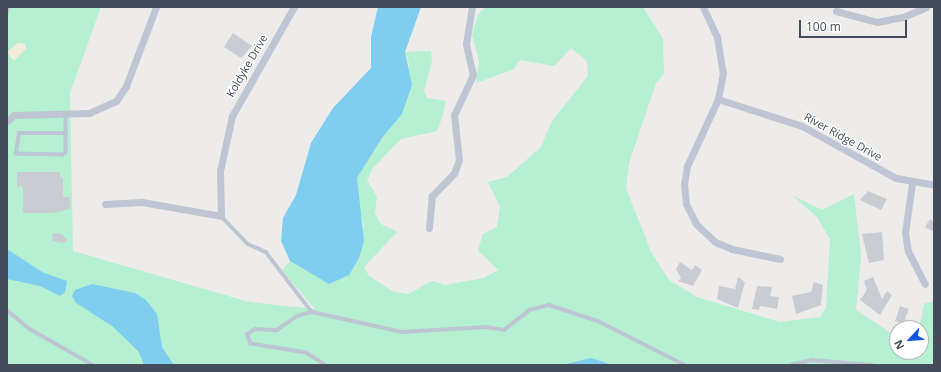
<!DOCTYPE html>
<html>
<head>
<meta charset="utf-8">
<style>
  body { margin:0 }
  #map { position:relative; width:941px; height:372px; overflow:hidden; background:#eeebeb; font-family:"Open Sans",sans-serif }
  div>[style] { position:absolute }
  .green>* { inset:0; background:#b5f0d2 }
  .sand>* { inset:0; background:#f2ecd9 }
  .water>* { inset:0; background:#7fcdef }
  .building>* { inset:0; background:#caccd4 }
  .service>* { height:3.5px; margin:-1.75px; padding:0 1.75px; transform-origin:1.75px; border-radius:1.75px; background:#bdc6d2 }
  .minor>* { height:7px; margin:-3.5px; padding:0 3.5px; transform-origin:3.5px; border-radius:3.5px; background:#bdc6d2 }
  span { translate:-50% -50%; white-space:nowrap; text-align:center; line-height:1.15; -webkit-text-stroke:3px #fff; paint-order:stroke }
  .street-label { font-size:11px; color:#434c59 }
  .frame { position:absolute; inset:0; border:8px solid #434c59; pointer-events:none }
  .north { position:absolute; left:889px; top:320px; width:40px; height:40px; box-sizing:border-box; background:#fff; border:1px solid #b4b7bd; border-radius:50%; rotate:244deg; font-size:11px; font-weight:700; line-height:16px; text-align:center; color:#434c59 }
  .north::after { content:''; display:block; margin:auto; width:14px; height:18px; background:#1056e3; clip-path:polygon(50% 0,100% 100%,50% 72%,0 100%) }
  .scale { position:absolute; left:799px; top:20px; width:108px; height:18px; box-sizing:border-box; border:2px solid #434c59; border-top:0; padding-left:5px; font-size:12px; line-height:14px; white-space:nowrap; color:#434c59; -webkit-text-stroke:3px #fff; paint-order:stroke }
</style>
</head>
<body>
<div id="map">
  <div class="green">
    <div style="clip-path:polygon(7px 7px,101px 7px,70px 93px,73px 251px,249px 302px,315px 309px,282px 270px,290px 261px,329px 284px,364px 227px,356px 195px,357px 178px,382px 138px,402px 114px,409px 64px,405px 52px,431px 51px,432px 61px,424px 91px,427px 98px,446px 101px,443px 115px,437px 131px,401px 139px,373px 168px,367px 181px,377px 196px,375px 213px,381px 224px,397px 232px,364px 267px,369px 276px,394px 292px,408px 294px,432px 281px,445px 285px,484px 278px,498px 270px,478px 250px,483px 234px,497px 227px,500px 207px,488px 182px,507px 177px,541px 147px,552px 121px,588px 76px,587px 61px,571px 48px,554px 66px,520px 60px,514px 69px,476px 83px,479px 61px,472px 35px,478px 14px,486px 7px,643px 7px,663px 39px,664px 74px,656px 83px,629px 163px,626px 188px,651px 252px,669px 280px,697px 297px,780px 322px,820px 317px,826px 308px,830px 239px,817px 217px,792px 195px,822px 210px,854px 194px,861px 256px,856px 310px,897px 337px,897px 352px,921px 352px,919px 328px,924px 304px,934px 301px,934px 365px,7px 365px)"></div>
  </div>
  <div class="sand">
    <div style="clip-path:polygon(18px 43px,25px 44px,26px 49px,14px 61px,7px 52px)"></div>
  </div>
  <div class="water">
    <div style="clip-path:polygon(378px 7px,421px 7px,405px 52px,412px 85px,402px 114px,382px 138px,357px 178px,364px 241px,359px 258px,349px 275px,329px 284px,290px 261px,281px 241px,283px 218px,296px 195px,311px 143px,333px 108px,371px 68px,371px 37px)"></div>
    <div style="clip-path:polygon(7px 249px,42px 272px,67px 281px,65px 292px,60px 296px,40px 286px,7px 279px)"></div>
    <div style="clip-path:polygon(92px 284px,135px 293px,146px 300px,157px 314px,162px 347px,174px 365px,144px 365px,139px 352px,112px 326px,76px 303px,72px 296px,75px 290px)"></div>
    <div style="clip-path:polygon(591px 358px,613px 365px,564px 365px,566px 364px)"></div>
  </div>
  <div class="building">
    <div style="clip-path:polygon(233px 33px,252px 46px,241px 58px,224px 47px)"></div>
    <div style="clip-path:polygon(17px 172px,60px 172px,60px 177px,63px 178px,63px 197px,70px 197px,70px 209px,53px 213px,23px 213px,23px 186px,17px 187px)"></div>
    <div style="clip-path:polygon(868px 191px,887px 199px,881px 210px,860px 200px)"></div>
    <div style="clip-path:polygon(930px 219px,934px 222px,934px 232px,925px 227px)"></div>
    <div style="clip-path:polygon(882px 232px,884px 260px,869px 263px,862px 234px)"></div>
    <div style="clip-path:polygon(53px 233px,62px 234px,67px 240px,64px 243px,52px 241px)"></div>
    <div style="clip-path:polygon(680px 262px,692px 270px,695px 265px,702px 270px,693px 286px,678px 281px,681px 278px,676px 269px)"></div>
    <div style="clip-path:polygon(738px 277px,745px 282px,738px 308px,717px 299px,719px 286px,735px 289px)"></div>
    <div style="clip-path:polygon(873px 277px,882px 299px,887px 291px,892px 295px,880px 315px,860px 300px,867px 290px,864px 281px)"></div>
    <div style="clip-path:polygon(814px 282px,823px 285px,821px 305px,796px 314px,792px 296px,811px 292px)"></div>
    <div style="clip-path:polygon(757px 286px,772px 287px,770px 296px,779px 297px,777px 309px,760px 306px,759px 310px,752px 309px)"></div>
    <div style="clip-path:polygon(900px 306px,909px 309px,905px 319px,917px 323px,915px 328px,897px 328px,899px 322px,895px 321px)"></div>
  </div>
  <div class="service">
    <div style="left:7px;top:13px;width:6px;rotate:-81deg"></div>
    <div style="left:66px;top:114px;width:39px;rotate:90deg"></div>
    <div style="left:66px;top:153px;width:4px;rotate:146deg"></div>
    <div style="left:63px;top:155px;width:47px;rotate:-178.8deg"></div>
    <div style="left:16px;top:154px;width:21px;rotate:-82deg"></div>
    <div style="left:19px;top:133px;width:47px"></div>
    <div style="left:221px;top:216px;width:39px;rotate:46deg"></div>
    <div style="left:248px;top:244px;width:20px;rotate:24deg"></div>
    <div style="left:266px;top:252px;width:76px;rotate:52.5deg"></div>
    <div style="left:7px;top:310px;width:30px;rotate:40deg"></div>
    <div style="left:30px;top:329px;width:73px;rotate:29.7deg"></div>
    <div style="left:325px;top:365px;width:22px;rotate:-148deg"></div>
    <div style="left:306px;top:353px;width:56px;rotate:-170.7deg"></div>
    <div style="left:251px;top:344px;width:10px;rotate:-114deg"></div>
    <div style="left:247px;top:335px;width:10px;rotate:-37deg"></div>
    <div style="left:255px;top:329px;width:22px;rotate:3deg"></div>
    <div style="left:277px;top:330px;width:24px;rotate:-35deg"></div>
    <div style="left:297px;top:316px;width:16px;rotate:-15deg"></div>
    <div style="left:312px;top:312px;width:92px;rotate:12.5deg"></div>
    <div style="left:402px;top:332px;width:84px;rotate:-3.4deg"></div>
    <div style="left:486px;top:327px;width:18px;rotate:9deg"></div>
    <div style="left:504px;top:330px;width:33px;rotate:-38deg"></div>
    <div style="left:530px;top:310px;width:20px;rotate:-15deg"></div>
    <div style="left:549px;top:305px;width:52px;rotate:18.1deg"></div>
    <div style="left:598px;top:321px;width:97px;rotate:26.8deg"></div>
    <div style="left:790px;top:365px;width:22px;rotate:-13deg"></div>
    <div style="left:811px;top:360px;width:61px;rotate:4.7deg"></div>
  </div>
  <div class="minor">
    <div style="left:703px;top:7px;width:33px;rotate:65deg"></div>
    <div style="left:717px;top:37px;width:36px;rotate:81deg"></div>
    <div style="left:723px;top:73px;width:26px;rotate:101deg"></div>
    <div style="left:718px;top:99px;width:74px;rotate:114.8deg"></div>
    <div style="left:687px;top:166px;width:18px;rotate:99deg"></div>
    <div style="left:684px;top:184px;width:20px;rotate:84deg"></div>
    <div style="left:686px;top:204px;width:22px;rotate:63deg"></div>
    <div style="left:696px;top:224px;width:26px;rotate:43deg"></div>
    <div style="left:715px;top:242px;width:18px;rotate:22deg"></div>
    <div style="left:732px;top:249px;width:49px;rotate:11.8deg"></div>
    <div style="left:836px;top:11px;width:42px;rotate:15deg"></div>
    <div style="left:877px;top:22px;width:26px;rotate:-11deg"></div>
    <div style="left:903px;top:17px;width:25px;rotate:-23deg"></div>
    <div style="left:718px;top:99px;width:88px;rotate:17.8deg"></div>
    <div style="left:802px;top:126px;width:107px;rotate:29deg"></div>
    <div style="left:896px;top:178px;width:39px;rotate:10deg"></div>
    <div style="left:7px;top:121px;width:9px;rotate:-41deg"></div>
    <div style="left:14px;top:115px;width:75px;rotate:-1.5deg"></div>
    <div style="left:89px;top:113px;width:30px;rotate:-24deg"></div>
    <div style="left:116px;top:101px;width:18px;rotate:-56deg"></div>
    <div style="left:126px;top:86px;width:85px;rotate:-69.2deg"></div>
    <div style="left:912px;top:183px;width:50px;rotate:98deg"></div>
    <div style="left:905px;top:233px;width:18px;rotate:81deg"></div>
    <div style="left:908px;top:251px;width:37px;rotate:63deg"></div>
    <div style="left:105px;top:204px;width:37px;rotate:-3deg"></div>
    <div style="left:142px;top:202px;width:80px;rotate:10deg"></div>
    <div style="left:221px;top:216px;width:45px;rotate:-91.3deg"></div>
    <div style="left:220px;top:171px;width:56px;rotate:-77.7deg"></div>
    <div style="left:232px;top:116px;width:125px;rotate:-60.4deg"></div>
    <div style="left:429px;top:228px;width:32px;rotate:-85deg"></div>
    <div style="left:432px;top:196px;width:32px;rotate:-46deg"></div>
    <div style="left:454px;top:173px;width:14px;rotate:-69deg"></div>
    <div style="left:459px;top:160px;width:45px;rotate:-96.3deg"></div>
    <div style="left:454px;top:115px;width:44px;rotate:-64.6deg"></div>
    <div style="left:473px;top:75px;width:32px;rotate:-103deg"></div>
    <div style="left:466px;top:44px;width:37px;rotate:-81deg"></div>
  </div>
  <div class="street-label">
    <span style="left:247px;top:66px;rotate:-60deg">Koldyke Drive</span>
    <span style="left:843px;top:137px;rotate:29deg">River Ridge Drive</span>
  </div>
  <div class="frame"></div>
  <div class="north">N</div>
  <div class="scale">100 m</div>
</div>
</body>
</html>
